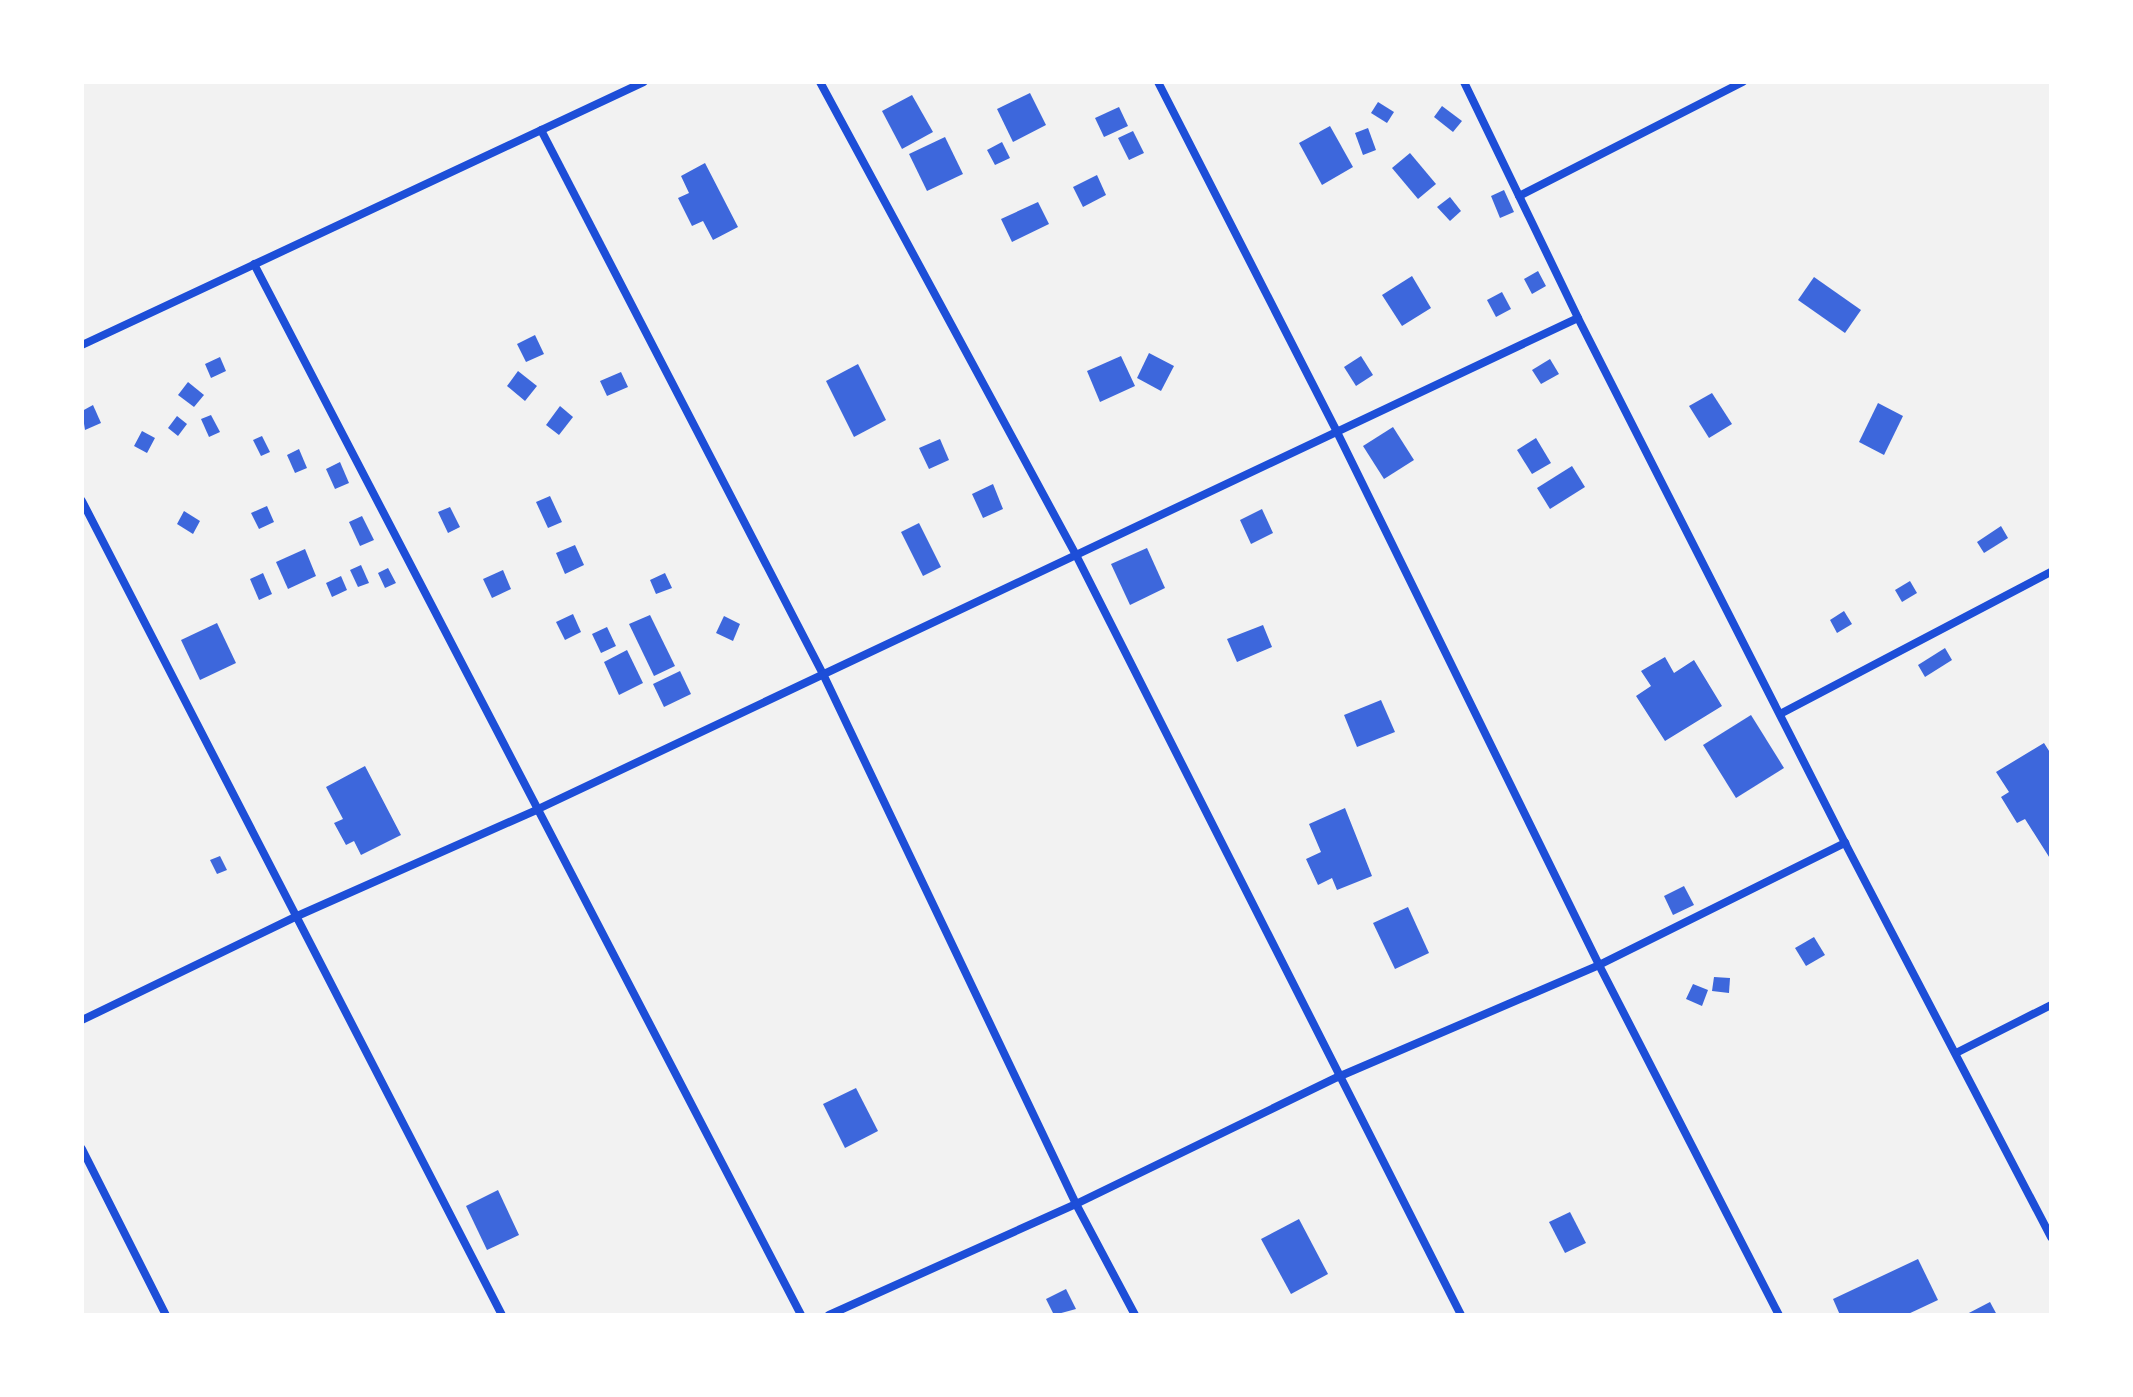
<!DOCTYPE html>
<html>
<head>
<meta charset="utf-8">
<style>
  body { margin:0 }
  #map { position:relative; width:2133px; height:1397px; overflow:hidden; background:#f2f2f2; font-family:Manrope,sans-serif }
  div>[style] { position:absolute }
  .building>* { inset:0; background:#3d67dc }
  .minor>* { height:8px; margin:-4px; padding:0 4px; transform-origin:4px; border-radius:4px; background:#1d4ed8 }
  span { translate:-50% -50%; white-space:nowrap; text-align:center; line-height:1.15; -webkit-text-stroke:8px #fff; paint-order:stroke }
  .frame { position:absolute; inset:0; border:84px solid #fff; pointer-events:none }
</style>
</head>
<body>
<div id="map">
  <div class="building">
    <div style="clip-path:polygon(1030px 93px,1046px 125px,1013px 142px,997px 109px)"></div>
    <div style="clip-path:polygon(912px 95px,933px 132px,902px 149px,882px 111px)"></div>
    <div style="clip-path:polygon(1378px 102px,1394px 112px,1387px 123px,1371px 113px)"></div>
    <div style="clip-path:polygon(1442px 106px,1462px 121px,1453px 132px,1434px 117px)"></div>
    <div style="clip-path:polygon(1119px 107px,1128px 126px,1104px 137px,1095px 118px)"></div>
    <div style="clip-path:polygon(1330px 126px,1353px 167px,1322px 185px,1299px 143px)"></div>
    <div style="clip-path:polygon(1368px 128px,1376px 150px,1363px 155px,1355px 133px)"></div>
    <div style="clip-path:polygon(1133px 131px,1144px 153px,1129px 160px,1118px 138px)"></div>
    <div style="clip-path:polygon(945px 137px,963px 174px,927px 191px,909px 154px)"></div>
    <div style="clip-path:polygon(1002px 142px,1010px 158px,995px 165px,987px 150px)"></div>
    <div style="clip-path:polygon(1410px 153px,1436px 184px,1418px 199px,1392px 168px)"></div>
    <div style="clip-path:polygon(705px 163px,738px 227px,713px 240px,703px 221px,692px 226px,678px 198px,689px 193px,681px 176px)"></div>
    <div style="clip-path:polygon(1097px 175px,1106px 195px,1083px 207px,1073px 187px)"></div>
    <div style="clip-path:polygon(1504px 190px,1514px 212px,1500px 218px,1491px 196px)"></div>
    <div style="clip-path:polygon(1450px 197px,1461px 211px,1450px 221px,1437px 207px)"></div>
    <div style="clip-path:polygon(1038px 202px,1049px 224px,1012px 242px,1001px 219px)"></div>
    <div style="clip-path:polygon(1538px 271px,1546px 286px,1532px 294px,1524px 279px)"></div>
    <div style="clip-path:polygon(1412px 276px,1431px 308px,1402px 326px,1382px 295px)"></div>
    <div style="clip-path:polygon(1814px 277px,1861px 310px,1845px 333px,1798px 300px)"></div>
    <div style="clip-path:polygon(1502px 292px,1511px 309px,1496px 317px,1487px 300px)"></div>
    <div style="clip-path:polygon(535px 335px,544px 354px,526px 362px,517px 344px)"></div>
    <div style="clip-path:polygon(1149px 353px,1174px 366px,1161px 391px,1137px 378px)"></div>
    <div style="clip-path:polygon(1121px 356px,1135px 386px,1100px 402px,1087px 371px)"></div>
    <div style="clip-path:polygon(1361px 356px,1373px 375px,1356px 386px,1344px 367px)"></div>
    <div style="clip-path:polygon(220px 357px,226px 371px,211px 378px,205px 364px)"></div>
    <div style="clip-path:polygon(1550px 359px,1559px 374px,1541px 384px,1532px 370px)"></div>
    <div style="clip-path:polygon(858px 364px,886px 420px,854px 437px,826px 381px)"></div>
    <div style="clip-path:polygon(518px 371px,537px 386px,525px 401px,507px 386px)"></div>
    <div style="clip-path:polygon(621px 372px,628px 387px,607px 396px,600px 381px)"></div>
    <div style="clip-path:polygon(188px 382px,204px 395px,194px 407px,178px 395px)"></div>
    <div style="clip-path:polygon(1712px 393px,1732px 424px,1709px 438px,1689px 406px)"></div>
    <div style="clip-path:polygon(1878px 403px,1903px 416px,1884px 455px,1859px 442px)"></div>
    <div style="clip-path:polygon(93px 405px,101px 423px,85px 430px,82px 411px)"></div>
    <div style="clip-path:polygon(560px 406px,573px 417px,559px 435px,546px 425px)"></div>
    <div style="clip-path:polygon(211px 415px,220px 432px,209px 437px,201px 419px)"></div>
    <div style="clip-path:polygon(177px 416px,187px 424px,178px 436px,168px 428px)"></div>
    <div style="clip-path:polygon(1393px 427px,1414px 460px,1384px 479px,1363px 446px)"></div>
    <div style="clip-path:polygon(142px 431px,155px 438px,147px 453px,134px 446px)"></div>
    <div style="clip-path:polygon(262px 436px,270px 452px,261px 456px,253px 440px)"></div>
    <div style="clip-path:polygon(1536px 438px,1551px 463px,1532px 474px,1517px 450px)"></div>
    <div style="clip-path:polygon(940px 439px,949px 460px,929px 469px,919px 448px)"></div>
    <div style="clip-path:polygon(299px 449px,307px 468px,295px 473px,287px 455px)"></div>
    <div style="clip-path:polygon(340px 462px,349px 483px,335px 489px,326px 469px)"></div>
    <div style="clip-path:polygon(1572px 466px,1585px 487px,1550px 509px,1537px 488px)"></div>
    <div style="clip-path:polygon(993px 484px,1003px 509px,983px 518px,972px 494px)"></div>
    <div style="clip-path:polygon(550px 496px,562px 522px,548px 528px,536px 502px)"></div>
    <div style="clip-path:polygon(267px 506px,274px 522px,259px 529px,251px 513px)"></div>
    <div style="clip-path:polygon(450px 507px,460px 527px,448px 533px,438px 512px)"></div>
    <div style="clip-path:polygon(1262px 509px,1273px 533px,1251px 544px,1240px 520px)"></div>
    <div style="clip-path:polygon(184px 511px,200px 521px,193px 534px,177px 524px)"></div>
    <div style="clip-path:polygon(362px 516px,374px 540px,360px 546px,349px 522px)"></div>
    <div style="clip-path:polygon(919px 523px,941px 567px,923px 576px,901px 532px)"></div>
    <div style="clip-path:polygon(2001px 526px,2008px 538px,1984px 553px,1977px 542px)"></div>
    <div style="clip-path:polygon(575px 545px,584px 565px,565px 574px,556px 553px)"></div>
    <div style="clip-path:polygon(1147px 548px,1165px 588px,1130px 605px,1111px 564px)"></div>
    <div style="clip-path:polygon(305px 549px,316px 576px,288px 589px,276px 562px)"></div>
    <div style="clip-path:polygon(361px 565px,369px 583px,358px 587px,350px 570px)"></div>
    <div style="clip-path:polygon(388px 568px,396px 583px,385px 588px,378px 573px)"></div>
    <div style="clip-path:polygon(503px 570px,511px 589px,492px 598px,483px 579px)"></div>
    <div style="clip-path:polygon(263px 573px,272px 594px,259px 600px,250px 579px)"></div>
    <div style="clip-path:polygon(665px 573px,672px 588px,656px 594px,650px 580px)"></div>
    <div style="clip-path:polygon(341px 576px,347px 590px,332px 597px,326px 583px)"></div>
    <div style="clip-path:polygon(1910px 581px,1917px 593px,1902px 602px,1895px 590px)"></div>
    <div style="clip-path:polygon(1844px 611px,1852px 624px,1837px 633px,1830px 620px)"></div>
    <div style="clip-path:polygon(573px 614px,581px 632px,565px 640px,556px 622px)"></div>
    <div style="clip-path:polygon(650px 615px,675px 666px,654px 676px,629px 624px)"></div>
    <div style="clip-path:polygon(724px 616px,740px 624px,733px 641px,716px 633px)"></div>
    <div style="clip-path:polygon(217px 623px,236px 663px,200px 680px,181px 640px)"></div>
    <div style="clip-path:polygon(1263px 625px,1272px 647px,1237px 662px,1227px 639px)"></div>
    <div style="clip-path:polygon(607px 627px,616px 646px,601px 653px,592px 634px)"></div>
    <div style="clip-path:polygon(1945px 648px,1952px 660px,1925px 677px,1918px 665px)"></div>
    <div style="clip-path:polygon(627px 650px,643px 683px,619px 695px,604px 662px)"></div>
    <div style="clip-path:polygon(1665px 657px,1674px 673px,1694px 660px,1722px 706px,1665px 741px,1636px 696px,1651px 686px,1641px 671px)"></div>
    <div style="clip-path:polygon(680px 671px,691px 694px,664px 707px,653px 684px)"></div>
    <div style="clip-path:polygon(1381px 700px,1395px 732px,1357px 747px,1344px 715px)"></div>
    <div style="clip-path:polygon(1751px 715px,1784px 768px,1736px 798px,1703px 745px)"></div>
    <div style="clip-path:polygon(2044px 743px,2051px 754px,2051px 860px,2025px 819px,2017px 823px,2001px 797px,2009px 792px,1996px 772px)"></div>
    <div style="clip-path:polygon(365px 766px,401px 835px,361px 855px,354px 841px,346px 845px,334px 823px,343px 819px,326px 787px)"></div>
    <div style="clip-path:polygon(1345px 808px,1372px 876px,1337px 890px,1332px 878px,1318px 885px,1306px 859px,1321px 852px,1309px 824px)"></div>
    <div style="clip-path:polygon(220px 856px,227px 870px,217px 874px,210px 860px)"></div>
    <div style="clip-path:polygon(1684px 886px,1694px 905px,1673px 915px,1664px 896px)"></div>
    <div style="clip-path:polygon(1408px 907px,1429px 953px,1395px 969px,1373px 923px)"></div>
    <div style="clip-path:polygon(1814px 937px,1825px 955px,1806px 966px,1795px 948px)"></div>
    <div style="clip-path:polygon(1714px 977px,1730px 978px,1729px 993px,1712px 991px)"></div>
    <div style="clip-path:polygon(1693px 984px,1708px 990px,1702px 1006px,1686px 999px)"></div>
    <div style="clip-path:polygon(856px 1088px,878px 1131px,845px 1148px,823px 1104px)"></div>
    <div style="clip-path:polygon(498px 1190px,519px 1235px,487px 1250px,466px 1206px)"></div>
    <div style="clip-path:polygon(1570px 1212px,1586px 1243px,1565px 1253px,1549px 1222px)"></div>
    <div style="clip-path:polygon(1299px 1219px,1328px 1274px,1291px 1294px,1261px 1239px)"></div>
    <div style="clip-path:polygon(1918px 1259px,1938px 1300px,1906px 1315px,1840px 1315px,1833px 1299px)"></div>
    <div style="clip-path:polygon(1066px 1289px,1076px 1309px,1054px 1315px,1046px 1299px)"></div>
    <div style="clip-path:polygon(1990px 1302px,1997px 1315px,1965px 1315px)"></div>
  </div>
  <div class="minor">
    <div style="left:820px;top:82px;width:538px;rotate:61.58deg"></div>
    <div style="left:1076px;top:555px;width:852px;rotate:63.13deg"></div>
    <div style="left:1158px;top:82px;width:393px;rotate:62.9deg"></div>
    <div style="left:1337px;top:432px;width:594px;rotate:63.82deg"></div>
    <div style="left:1599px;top:965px;width:394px;rotate:62.8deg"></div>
    <div style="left:1464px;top:82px;width:262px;rotate:64.2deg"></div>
    <div style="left:1578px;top:318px;width:589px;rotate:63.04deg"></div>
    <div style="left:1845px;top:843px;width:445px;rotate:62.4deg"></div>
    <div style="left:541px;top:130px;width:613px;rotate:62.6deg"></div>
    <div style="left:823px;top:674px;width:587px;rotate:64.48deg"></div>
    <div style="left:1076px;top:1204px;width:126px;rotate:62deg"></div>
    <div style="left:1519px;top:196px;width:251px;rotate:-27deg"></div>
    <div style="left:254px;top:264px;width:1185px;rotate:62.5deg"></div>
    <div style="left:82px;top:345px;width:620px;rotate:-25.08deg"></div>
    <div style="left:82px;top:501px;width:916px;rotate:62.71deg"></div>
    <div style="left:1782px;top:713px;width:304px;rotate:-27.7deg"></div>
    <div style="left:82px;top:1020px;width:237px;rotate:-25.8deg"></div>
    <div style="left:295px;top:917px;width:264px;rotate:-23.9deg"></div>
    <div style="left:536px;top:810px;width:1152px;rotate:-25.28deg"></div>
    <div style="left:1956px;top:1053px;width:106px;rotate:-26.8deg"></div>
    <div style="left:82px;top:1149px;width:186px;rotate:63.2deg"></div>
    <div style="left:829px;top:1315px;width:271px;rotate:-24.2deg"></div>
    <div style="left:1076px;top:1204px;width:291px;rotate:-25.9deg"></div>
    <div style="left:1338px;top:1077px;width:284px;rotate:-23.2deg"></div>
    <div style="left:1599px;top:965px;width:275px;rotate:-26.4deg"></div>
  </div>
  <div class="frame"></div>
</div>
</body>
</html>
